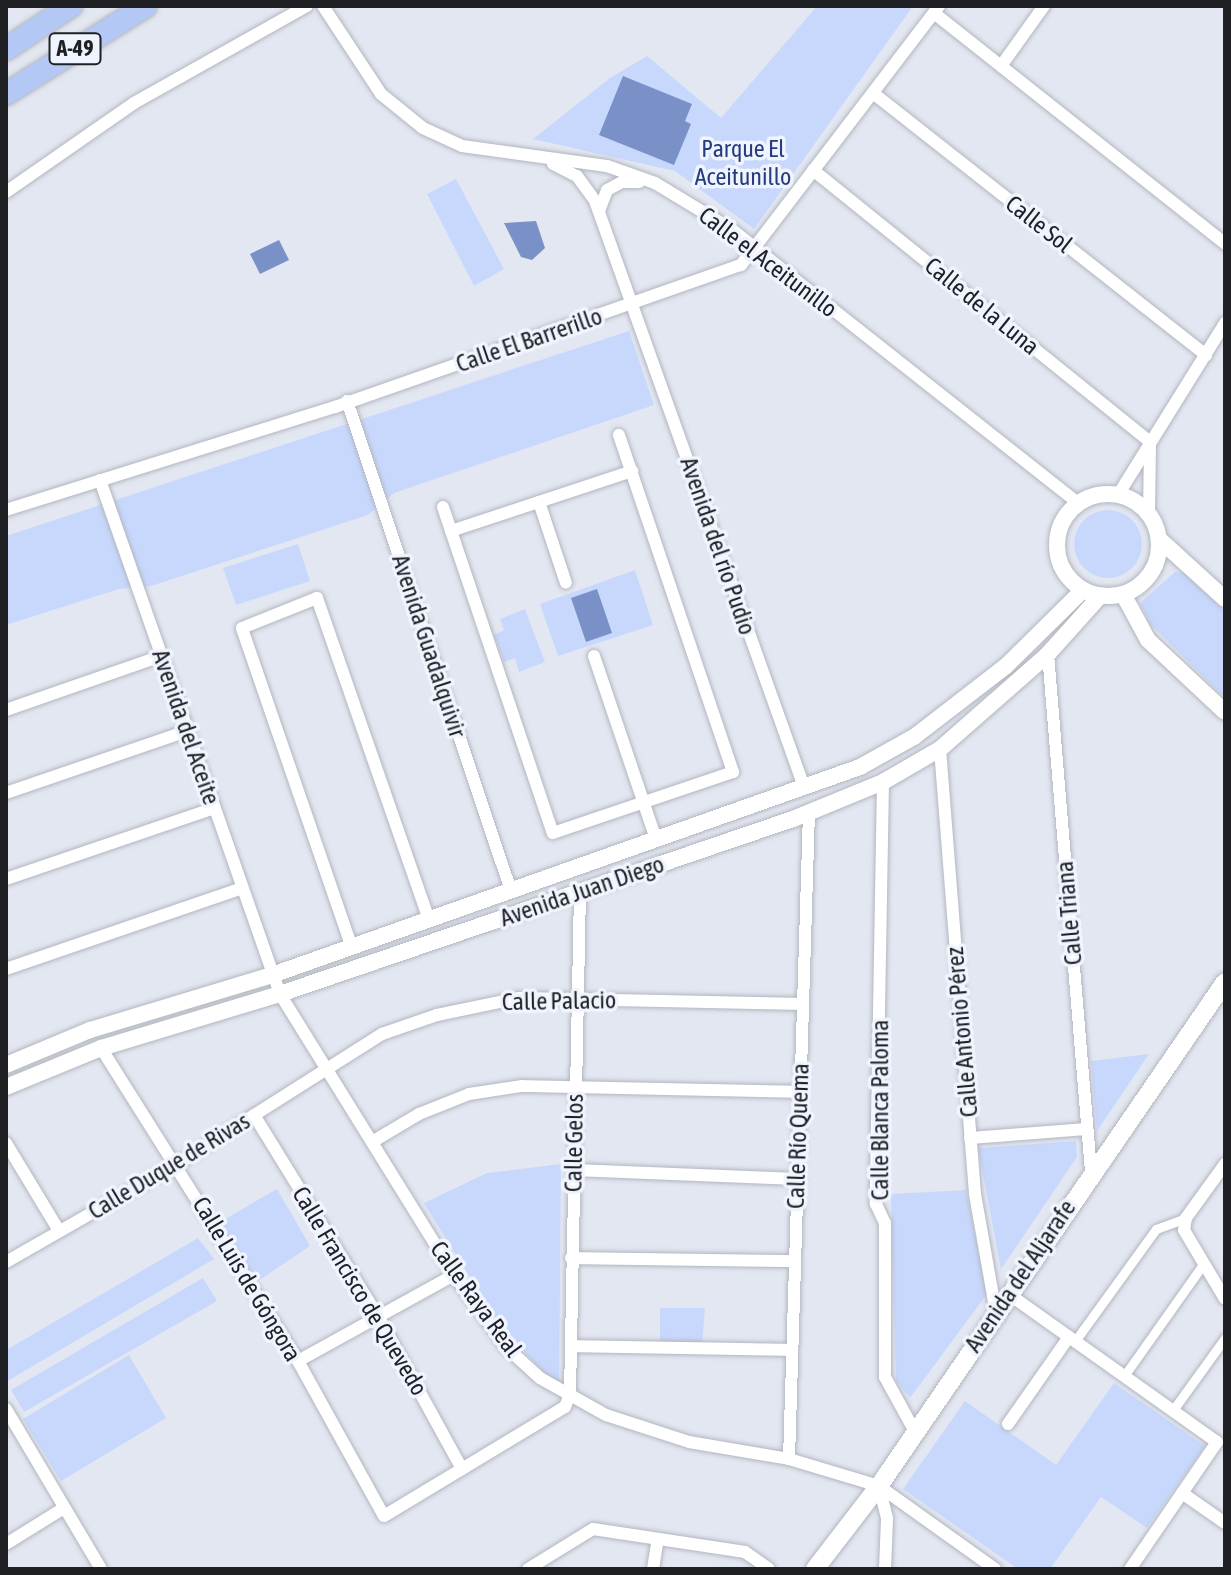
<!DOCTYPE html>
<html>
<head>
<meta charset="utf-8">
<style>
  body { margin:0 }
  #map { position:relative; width:1231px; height:1575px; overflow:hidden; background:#e3e7f1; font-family:"Asap Condensed",sans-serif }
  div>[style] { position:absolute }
  .green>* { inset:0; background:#c8d8fd }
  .round { border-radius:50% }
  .water>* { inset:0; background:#7a91c7 }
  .roads { filter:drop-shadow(0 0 2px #b2b6bf) drop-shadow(0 0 2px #b2b6bf) }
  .pedestrian>* { height:9px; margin:-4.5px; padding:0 4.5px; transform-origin:4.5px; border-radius:4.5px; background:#fff }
  .minor>* { height:12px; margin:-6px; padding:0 6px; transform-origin:6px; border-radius:6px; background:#fff }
  .tertiary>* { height:16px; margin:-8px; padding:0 8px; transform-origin:8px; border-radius:8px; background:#fff }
  .tertiary>.ring { margin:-8px; padding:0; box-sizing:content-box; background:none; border:16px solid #fff; border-radius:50% }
  .secondary>* { height:18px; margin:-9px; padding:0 9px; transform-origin:9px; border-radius:9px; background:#fff }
  .motorway>* { height:22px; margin:-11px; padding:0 11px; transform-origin:11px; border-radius:11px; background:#b4c8f6 }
  span { translate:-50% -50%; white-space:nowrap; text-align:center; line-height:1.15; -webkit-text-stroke:7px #f0f4fe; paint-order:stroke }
  .shield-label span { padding:2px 6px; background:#f0f4fe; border:2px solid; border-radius:6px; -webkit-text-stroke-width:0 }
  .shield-label { font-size:22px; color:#1e2023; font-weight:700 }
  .park-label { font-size:24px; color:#253c7f }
  .street-label { font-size:24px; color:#1e2023 }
  .frame { position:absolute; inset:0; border:8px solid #1e2023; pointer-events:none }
</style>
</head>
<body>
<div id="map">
  <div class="green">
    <div style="clip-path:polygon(817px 6px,913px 6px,754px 229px,675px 171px,533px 139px,610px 78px,647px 56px,721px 118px)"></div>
    <div style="clip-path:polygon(456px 179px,504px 269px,474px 286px,427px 194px)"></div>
    <div style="clip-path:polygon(629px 331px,654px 405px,394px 493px,368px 515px,151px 586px,119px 589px,6px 625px,6px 536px)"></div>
    <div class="round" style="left:1074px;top:510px;width:68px;height:68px"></div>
    <div style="clip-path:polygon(298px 544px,310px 581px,236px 605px,223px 568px)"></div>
    <div style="clip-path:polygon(635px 570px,653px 625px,558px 656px,540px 604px)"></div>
    <div style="clip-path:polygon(1175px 572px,1186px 573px,1225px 612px,1225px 698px,1151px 625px,1140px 603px)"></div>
    <div style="clip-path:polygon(525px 609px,545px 662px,519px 672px,515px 658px,504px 662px,494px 635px,504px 630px,500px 619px)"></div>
    <div style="clip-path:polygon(1149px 1054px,1097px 1131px,1091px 1061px)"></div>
    <div style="clip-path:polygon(1076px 1141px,1077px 1157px,1001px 1269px,978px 1148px)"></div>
    <div style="clip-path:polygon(561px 1164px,559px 1388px,500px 1326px,424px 1203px,487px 1173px)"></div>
    <div style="clip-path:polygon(277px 1189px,310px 1246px,252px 1285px,215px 1225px)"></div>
    <div style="clip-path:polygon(966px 1190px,987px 1294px,910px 1398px,896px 1381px,891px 1194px)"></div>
    <div style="clip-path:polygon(198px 1238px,214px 1259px,6px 1382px,6px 1350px)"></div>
    <div style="clip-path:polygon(203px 1278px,217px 1301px,24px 1412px,11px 1390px)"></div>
    <div style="clip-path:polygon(660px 1308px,705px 1308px,702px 1343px,660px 1341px)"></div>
    <div style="clip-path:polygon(129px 1355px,166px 1418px,61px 1481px,23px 1419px)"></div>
    <div style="clip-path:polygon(1114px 1383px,1205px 1446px,1147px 1528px,1101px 1497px,1050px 1569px,1018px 1569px,903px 1489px,965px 1401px,1056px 1465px)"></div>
  </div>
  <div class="water">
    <div style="clip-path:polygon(623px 76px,692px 104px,685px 121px,691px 124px,674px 165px,599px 135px)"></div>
    <div style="clip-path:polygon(536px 221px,545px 248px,532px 260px,521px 257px,504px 223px)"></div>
    <div style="clip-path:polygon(279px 240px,289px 260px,260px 274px,250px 254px)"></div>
    <div style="clip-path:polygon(597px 589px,612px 633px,586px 642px,571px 598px)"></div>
  </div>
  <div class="roads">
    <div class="pedestrian">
      <div style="left:1075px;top:1341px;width:138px;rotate:-54.1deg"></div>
      <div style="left:1156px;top:1229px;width:32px;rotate:-20deg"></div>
      <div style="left:1124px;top:1376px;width:138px;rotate:-54.7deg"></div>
      <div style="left:1173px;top:1410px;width:89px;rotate:-54.2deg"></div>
    </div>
    <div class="minor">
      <div style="left:323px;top:6px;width:105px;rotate:56.6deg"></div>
      <div style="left:381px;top:94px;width:54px;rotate:39deg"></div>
      <div style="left:423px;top:128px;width:43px;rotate:24.8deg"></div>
      <div style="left:462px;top:146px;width:146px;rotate:7.9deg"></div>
      <div style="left:607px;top:166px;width:51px;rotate:19.5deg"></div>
      <div style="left:655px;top:183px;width:89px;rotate:31.2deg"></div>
      <div style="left:731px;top:229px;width:442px;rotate:38.3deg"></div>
      <div style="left:934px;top:13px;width:372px;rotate:38.4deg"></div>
      <div style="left:1001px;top:66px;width:74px;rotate:-54.4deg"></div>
      <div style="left:873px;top:93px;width:424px;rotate:38.2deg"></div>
      <div style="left:553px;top:164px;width:27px;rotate:27deg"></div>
      <div style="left:577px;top:176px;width:31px;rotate:54deg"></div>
      <div style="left:595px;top:201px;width:622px;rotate:70.37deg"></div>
      <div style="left:813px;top:170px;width:433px;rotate:38.9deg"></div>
      <div style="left:6px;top:192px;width:156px;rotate:-34.8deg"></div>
      <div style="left:134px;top:103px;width:198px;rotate:-29.3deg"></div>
      <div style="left:599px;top:211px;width:22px;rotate:-69deg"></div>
      <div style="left:607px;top:190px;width:17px;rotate:-28deg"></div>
      <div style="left:622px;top:182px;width:17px"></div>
      <div style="left:347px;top:401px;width:517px;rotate:71.49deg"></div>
      <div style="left:100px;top:480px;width:545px;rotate:70.7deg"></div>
      <div style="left:280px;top:994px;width:331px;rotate:58.2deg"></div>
      <div style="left:454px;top:1275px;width:89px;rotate:54.2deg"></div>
      <div style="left:506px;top:1347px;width:46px;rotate:42.4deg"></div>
      <div style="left:540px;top:1378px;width:76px;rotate:29.3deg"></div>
      <div style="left:606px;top:1415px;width:87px;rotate:18deg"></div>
      <div style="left:689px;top:1442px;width:101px;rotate:9.6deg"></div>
      <div style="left:789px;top:1459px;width:94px;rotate:16.7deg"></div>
      <div style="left:879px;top:1486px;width:143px;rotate:35.6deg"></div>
      <div style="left:1118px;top:495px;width:203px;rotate:-58.1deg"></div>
      <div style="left:539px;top:502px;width:85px;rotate:71.6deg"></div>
      <div style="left:443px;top:507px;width:344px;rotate:71.4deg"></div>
      <div style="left:553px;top:833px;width:190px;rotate:-18.7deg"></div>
      <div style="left:733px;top:772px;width:356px;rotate:-108.7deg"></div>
      <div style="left:6px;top:510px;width:345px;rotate:-17.4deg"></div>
      <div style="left:335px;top:407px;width:430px;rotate:-19.3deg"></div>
      <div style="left:741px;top:265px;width:326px;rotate:-52.6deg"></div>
      <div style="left:1149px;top:514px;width:69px;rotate:-89.2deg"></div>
      <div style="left:451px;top:531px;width:191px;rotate:-18.3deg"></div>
      <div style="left:1048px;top:654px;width:520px;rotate:85.25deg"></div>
      <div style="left:594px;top:656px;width:190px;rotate:71.3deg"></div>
      <div style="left:6px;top:710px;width:164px;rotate:-19.2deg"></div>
      <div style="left:940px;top:749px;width:446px;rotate:85.5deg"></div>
      <div style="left:975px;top:1194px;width:121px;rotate:80deg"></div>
      <div style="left:883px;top:782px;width:422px;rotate:91deg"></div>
      <div style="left:876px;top:1204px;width:21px;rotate:65deg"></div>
      <div style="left:885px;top:1223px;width:154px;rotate:90deg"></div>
      <div style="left:885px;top:1377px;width:60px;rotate:61.3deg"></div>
      <div style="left:6px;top:793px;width:191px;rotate:-18.9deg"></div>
      <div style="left:6px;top:879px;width:220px;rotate:-18.8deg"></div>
      <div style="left:351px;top:945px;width:335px;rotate:-109deg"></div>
      <div style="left:242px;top:628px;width:81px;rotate:-21.8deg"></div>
      <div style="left:317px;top:598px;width:341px;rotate:70.8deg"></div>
      <div style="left:6px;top:969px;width:250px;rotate:-18.9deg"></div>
      <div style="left:101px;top:1048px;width:370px;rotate:57.8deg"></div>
      <div style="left:298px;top:1361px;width:177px;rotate:61deg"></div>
      <div style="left:384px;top:1516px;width:211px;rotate:-31.1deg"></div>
      <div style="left:565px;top:1407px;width:14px;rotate:-69deg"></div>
      <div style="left:570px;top:1394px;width:503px;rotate:-88.86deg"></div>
      <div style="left:254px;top:1115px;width:238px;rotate:58.4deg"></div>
      <div style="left:379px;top:1318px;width:172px;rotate:61.2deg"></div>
      <div style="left:970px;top:1138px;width:117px;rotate:-4.4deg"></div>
      <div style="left:372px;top:1142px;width:55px;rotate:-30.8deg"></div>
      <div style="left:419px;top:1114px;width:54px;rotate:-21.8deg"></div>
      <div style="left:469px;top:1094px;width:54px;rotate:-8.6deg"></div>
      <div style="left:522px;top:1086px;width:278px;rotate:1.2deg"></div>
      <div style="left:6px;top:1143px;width:103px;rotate:58.9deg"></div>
      <div style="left:1225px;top:1164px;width:67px;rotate:125.8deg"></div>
      <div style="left:1186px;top:1218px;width:12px;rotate:99deg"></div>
      <div style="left:1184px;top:1230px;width:80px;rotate:59.3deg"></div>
      <div style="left:574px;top:1170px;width:223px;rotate:2.3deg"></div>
      <div style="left:571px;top:1258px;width:223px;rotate:0.8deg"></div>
      <div style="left:6px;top:1262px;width:197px;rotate:-29.8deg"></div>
      <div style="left:177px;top:1164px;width:243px;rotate:-32.4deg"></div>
      <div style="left:382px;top:1034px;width:58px;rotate:-19.1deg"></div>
      <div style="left:437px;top:1015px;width:84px;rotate:-11.7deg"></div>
      <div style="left:519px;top:998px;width:284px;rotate:1.2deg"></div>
      <div style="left:1010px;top:1295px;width:254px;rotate:35.4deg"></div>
      <div style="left:1217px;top:1442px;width:154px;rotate:124.4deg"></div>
      <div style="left:571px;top:1346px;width:220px;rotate:1deg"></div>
      <div style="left:298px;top:1361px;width:178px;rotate:-28.9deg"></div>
      <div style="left:6px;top:1409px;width:186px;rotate:59.3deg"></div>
      <div style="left:1008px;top:1424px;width:106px;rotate:-55deg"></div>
      <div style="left:789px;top:1459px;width:647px;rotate:-88.23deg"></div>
      <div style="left:879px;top:1486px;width:34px;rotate:76deg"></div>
      <div style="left:887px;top:1519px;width:50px;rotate:92.3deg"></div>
      <div style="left:1182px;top:1493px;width:52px;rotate:34.9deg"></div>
      <div style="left:6px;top:1544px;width:68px;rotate:-31.8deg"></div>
      <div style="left:528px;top:1569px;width:76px;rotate:-31.6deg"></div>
      <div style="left:593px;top:1529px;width:154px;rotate:8.6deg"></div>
      <div style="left:745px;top:1552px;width:29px;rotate:35deg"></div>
      <div style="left:653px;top:1569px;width:30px;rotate:-81deg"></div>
    </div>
    <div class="tertiary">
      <div class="ring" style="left:1057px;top:494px;width:86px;height:86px"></div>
      <div style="left:1159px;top:539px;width:89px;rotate:42.3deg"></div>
      <div style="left:1123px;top:594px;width:52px;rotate:61.5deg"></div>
      <div style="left:1148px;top:640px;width:105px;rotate:43.1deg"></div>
      <div style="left:6px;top:1065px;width:91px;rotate:-22.6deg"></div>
      <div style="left:90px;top:1030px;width:190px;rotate:-16.8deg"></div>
      <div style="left:272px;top:975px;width:624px;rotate:-19.48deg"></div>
      <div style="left:860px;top:767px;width:62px;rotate:-29.1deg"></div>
      <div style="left:914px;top:737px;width:116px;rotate:-37.7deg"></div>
      <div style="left:1006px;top:666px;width:108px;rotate:-44.6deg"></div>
      <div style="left:6px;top:1087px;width:103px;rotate:-22.3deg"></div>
      <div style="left:101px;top:1048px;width:187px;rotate:-16.8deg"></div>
      <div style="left:280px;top:994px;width:542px;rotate:-18.84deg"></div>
      <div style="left:793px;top:819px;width:97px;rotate:-22.3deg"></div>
      <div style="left:883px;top:782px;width:66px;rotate:-30.1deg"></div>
      <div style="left:940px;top:749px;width:144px;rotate:-41.3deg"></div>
      <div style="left:1048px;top:654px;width:78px;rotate:-48.1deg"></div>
    </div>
    <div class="secondary">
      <div style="left:815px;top:1569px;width:105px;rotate:-52.4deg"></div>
      <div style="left:879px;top:1486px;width:611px;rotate:-55.53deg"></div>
    </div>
    <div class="motorway">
      <div style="left:6px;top:49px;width:78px;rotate:-33.5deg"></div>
      <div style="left:6px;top:94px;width:165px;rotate:-32.2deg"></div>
    </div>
  </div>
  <div class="shield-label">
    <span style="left:75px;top:49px">A-49</span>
  </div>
  <div class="park-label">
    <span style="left:743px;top:163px">Parque El<br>Aceitunillo</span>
  </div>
  <div class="street-label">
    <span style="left:1039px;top:224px;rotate:38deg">Calle Sol</span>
    <span style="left:768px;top:262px;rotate:37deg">Calle el Aceitunillo</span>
    <span style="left:982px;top:306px;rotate:39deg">Calle de la Luna</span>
    <span style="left:529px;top:340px;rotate:-19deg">Calle El Barrerillo</span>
    <span style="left:718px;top:546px;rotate:71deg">Avenida del río Pudio</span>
    <span style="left:429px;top:646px;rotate:72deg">Avenida Guadalquivir</span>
    <span style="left:186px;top:727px;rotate:71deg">Avenida del Aceite</span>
    <span style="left:582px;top:891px;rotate:-19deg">Avenida Juan Diego</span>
    <span style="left:1069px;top:913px;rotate:-95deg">Calle Triana</span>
    <span style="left:559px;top:1001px;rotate:-1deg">Calle Palacio</span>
    <span style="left:962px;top:1032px;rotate:-95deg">Calle Antonio Pérez</span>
    <span style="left:880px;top:1110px;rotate:-90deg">Calle Blanca Paloma</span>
    <span style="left:798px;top:1136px;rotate:-88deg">Calle Río Quema</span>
    <span style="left:574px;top:1143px;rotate:-89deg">Calle Gelos</span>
    <span style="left:169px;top:1166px;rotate:-31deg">Calle Duque de Rivas</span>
    <span style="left:1020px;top:1276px;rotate:-56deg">Avenida del Aljarafe</span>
    <span style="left:247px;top:1279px;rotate:59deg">Calle Luis de Góngora</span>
    <span style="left:360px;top:1291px;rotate:59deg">Calle Francisco de Quevedo</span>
    <span style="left:476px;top:1299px;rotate:54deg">Calle Raya Real</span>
  </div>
  <div class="frame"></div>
</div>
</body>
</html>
